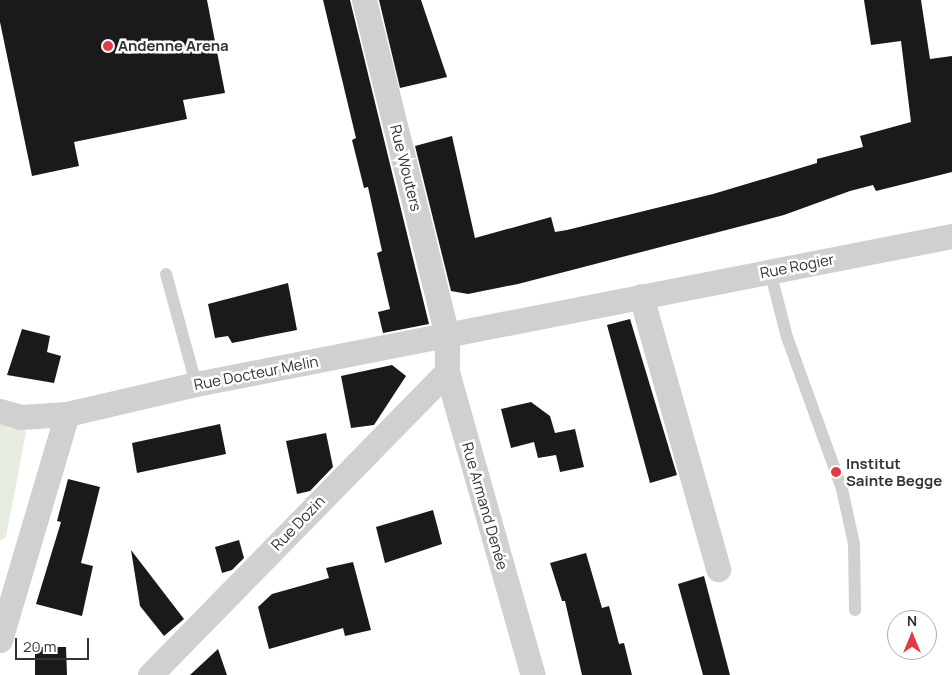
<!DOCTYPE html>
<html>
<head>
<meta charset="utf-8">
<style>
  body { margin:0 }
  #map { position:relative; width:952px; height:675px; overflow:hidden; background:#fff; font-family:Manrope,sans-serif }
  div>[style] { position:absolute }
  .green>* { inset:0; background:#e6ecdf }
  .building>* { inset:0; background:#1a1a1a }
  .lane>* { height:12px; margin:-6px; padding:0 6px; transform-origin:6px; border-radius:6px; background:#d0d0d0 }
  .street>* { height:25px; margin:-12.5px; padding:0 12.5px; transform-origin:12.5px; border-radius:12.5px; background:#d0d0d0 }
  .dots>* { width:14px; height:14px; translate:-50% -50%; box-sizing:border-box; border:2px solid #fff; border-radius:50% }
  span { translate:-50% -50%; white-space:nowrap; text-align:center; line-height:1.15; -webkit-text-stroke:5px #fff; paint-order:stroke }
  .poi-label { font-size:15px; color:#333; font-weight:700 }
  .left { translate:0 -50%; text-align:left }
  .street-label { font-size:15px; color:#333 }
  .north { position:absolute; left:887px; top:610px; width:50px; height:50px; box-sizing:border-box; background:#fff; border:1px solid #adadad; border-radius:50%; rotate:0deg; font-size:14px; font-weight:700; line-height:20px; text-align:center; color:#333 }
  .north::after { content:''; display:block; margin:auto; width:18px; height:22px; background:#e63946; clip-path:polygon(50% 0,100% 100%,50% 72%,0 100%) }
  .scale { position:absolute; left:15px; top:638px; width:74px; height:22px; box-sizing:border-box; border:2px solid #333; border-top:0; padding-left:6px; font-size:15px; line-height:18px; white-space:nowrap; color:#333; -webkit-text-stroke:4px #fff; paint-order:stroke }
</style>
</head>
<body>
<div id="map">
  <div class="green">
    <div style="clip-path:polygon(0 422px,21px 427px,26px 432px,6px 537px,0 541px)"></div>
  </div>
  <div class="building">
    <div style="clip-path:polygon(0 0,207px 0,225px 93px,183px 100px,187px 119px,74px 142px,79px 166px,32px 176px,0 22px)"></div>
    <div style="clip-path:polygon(323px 0,350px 0,429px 324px,383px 333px,378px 312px,390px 309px,377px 253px,382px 251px,368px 187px,364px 188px,352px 140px,356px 138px)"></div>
    <div style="clip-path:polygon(379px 0,421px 0,447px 77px,400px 88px)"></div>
    <div style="clip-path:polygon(864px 0,921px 0,930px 59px,952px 56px,952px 172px,876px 191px,873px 185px,850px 191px,784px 215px,518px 284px,468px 294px,451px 291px,415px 146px,452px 136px,475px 238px,551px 217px,555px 232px,567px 230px,713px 194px,817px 163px,817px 159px,863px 147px,860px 136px,911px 122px,901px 41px,871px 45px)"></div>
    <div style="clip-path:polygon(288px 283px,297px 330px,232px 343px,228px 336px,215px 338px,208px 304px)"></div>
    <div style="clip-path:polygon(630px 319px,677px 475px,650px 483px,607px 325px)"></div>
    <div style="clip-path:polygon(22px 329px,50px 336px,47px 352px,61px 356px,54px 383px,7px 375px)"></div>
    <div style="clip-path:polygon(392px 365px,406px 376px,374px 425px,351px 428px,341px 376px)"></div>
    <div style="clip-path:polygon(531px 402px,550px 416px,555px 433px,575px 429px,584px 467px,560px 472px,556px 455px,538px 458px,534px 442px,511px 448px,501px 409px)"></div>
    <div style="clip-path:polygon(220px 424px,226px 454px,137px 473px,132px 443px)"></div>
    <div style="clip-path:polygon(326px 433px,333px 467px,310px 491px,297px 494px,286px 441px)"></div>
    <div style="clip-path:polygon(68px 479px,100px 487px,81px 563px,93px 566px,82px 616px,36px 604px,61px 522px,57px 521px)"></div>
    <div style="clip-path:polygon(433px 510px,442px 544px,385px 563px,376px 527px)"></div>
    <div style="clip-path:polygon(239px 540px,244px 558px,232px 570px,222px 573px,215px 547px)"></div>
    <div style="clip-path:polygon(131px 550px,184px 619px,164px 636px,140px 606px)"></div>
    <div style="clip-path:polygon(586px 553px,602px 608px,609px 606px,619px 644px,624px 643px,632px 675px,582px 675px,565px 601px,562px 601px,550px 563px)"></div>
    <div style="clip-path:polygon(353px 562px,371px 630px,345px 636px,343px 628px,269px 649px,258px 607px,272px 594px,329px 578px,326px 568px)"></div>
    <div style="clip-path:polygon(704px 576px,730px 675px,703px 675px,678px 584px)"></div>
    <div style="clip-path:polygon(35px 647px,66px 647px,67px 675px,35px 675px)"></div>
    <div style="clip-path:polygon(218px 649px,227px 675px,190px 675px)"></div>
  </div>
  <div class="lane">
    <div style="left:770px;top:271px;width:68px;rotate:75.6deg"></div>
    <div style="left:787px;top:337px;width:162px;rotate:70.1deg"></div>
    <div style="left:842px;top:489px;width:56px;rotate:77.7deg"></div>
    <div style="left:854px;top:544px;width:66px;rotate:89.1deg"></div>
    <div style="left:166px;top:274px;width:114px;rotate:74.7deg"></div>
  </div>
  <div class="street">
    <div style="left:364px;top:0;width:346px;rotate:76.1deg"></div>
    <div style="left:447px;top:336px;width:36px;rotate:90deg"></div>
    <div style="left:447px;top:372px;width:315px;rotate:74.2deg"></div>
    <div style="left:641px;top:296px;width:284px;rotate:74.2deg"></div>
    <div style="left:0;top:411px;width:22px;rotate:16deg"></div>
    <div style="left:21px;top:417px;width:46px;rotate:-3.7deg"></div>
    <div style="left:67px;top:414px;width:132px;rotate:-13.1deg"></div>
    <div style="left:196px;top:384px;width:770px;rotate:-11.08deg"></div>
    <div style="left:0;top:640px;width:236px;rotate:-73.5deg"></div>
    <div style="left:150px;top:675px;width:424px;rotate:-45.6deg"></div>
  </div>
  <div class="dots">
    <div style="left:108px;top:46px;background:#e63946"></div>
    <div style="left:836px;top:472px;background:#e63946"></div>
  </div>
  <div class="poi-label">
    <span class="left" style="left:118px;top:46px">Andenne Arena</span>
    <span class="left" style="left:846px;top:472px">Institut<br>Sainte Begge</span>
  </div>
  <div class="street-label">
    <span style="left:406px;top:168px;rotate:76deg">Rue Wouters</span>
    <span style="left:797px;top:266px;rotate:-11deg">Rue Rogier</span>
    <span style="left:256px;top:373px;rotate:-11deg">Rue Docteur Melin</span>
    <span style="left:485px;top:506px;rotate:74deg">Rue Armand Denée</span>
    <span style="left:298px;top:523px;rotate:-46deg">Rue Dozin</span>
  </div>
  <div class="north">N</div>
  <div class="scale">20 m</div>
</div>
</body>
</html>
